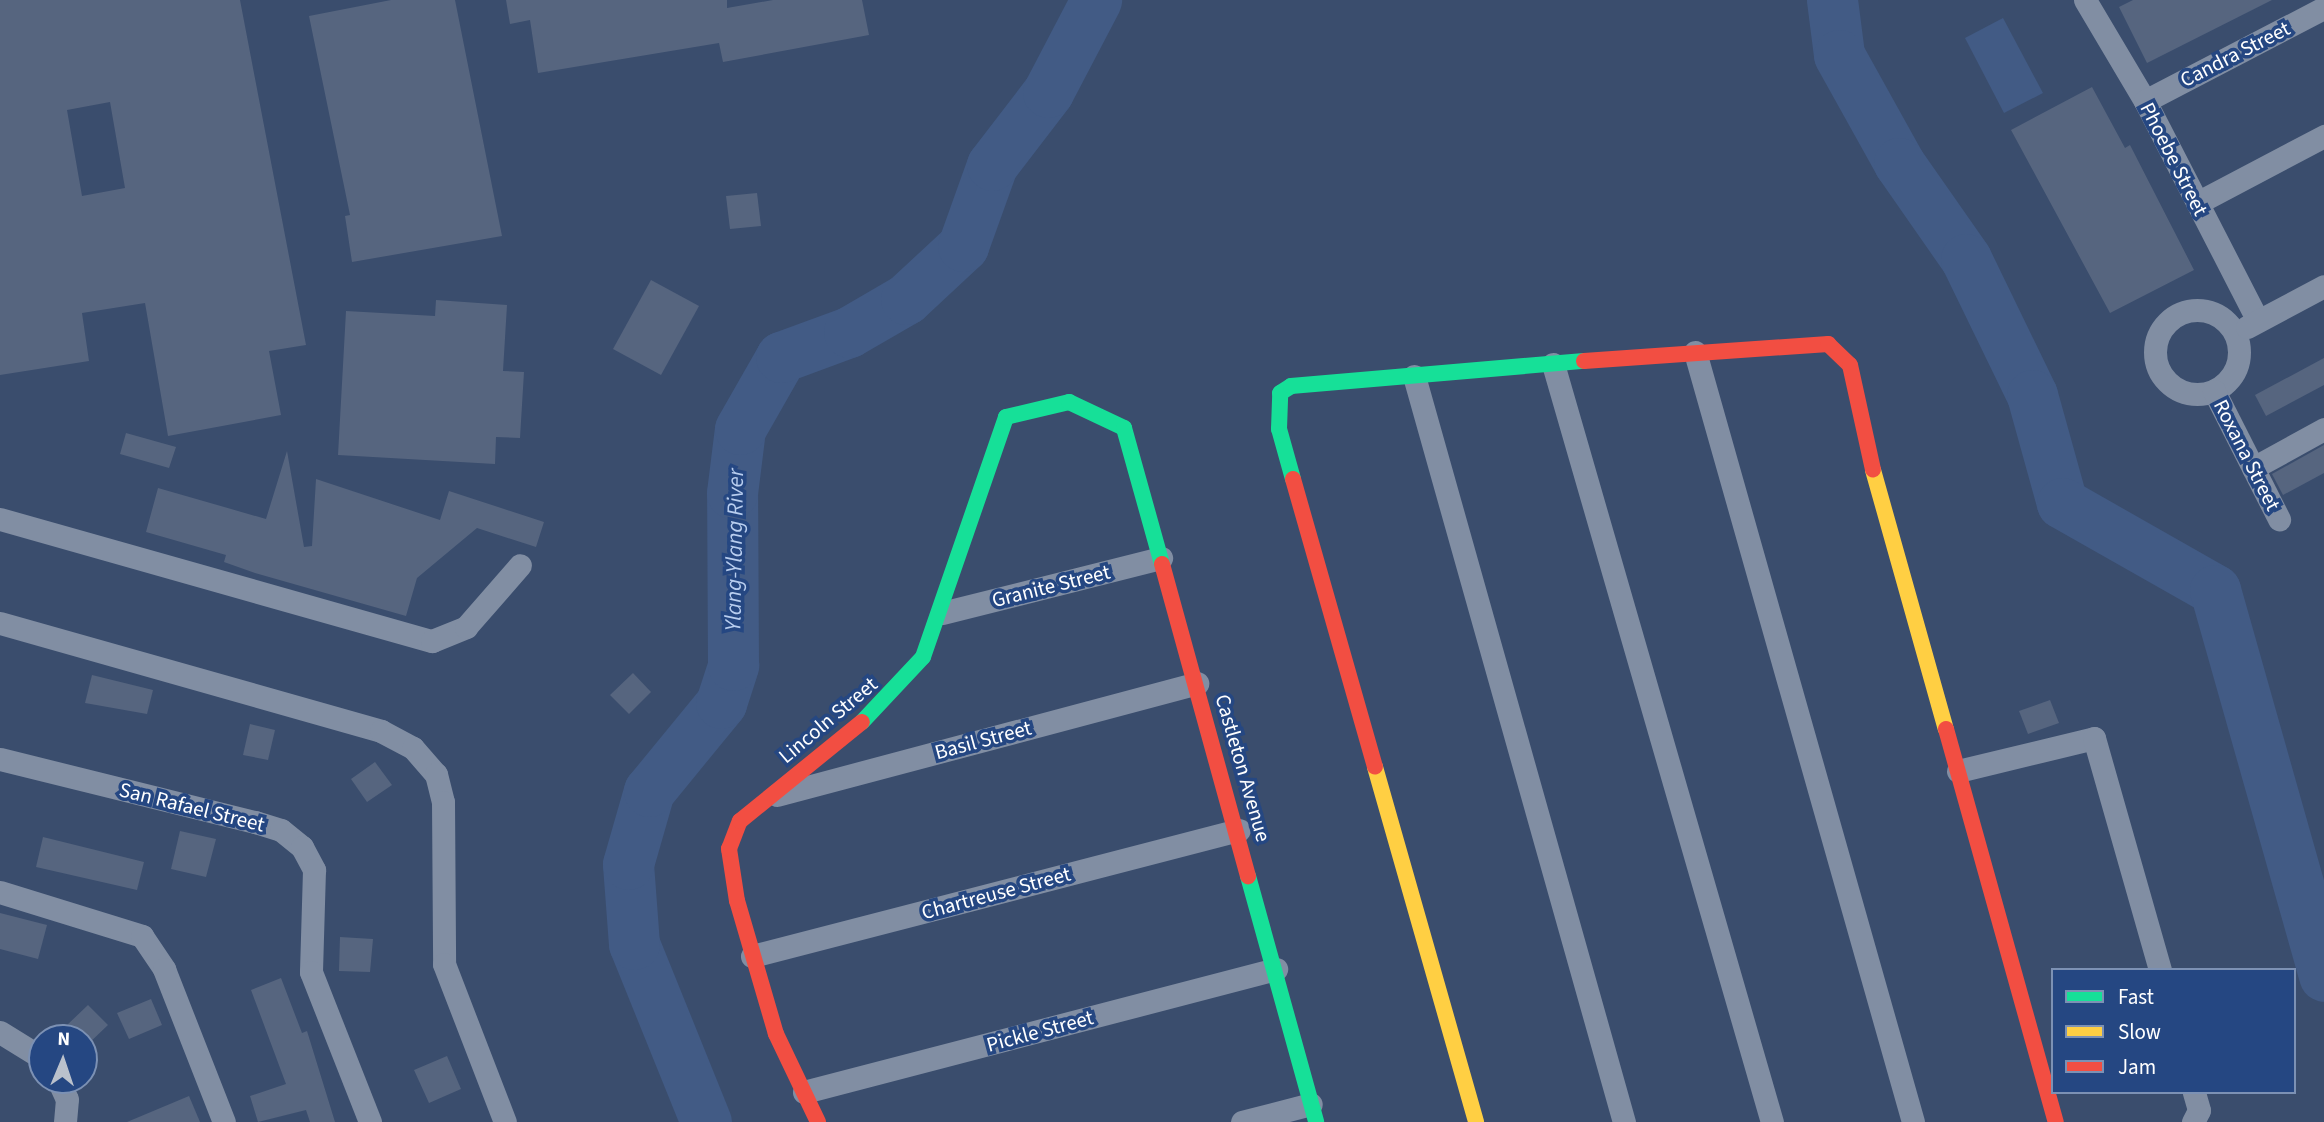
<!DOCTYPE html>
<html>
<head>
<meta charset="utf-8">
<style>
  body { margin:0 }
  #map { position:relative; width:2324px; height:1122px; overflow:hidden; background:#3a4d6d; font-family:"Source Sans 3",sans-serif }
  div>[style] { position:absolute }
  .water>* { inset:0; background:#425b85 }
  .river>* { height:51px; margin:-25.5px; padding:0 25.5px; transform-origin:25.5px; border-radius:25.5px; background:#425b85 }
  .building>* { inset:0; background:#56657f }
  .street>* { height:23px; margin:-11.5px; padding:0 11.5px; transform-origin:11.5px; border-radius:11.5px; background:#818ea3 }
  .street>.ring { margin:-11.5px; padding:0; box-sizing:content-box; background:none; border:23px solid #818ea3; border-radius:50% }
  .fast>* { height:16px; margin:-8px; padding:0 8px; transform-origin:8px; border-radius:8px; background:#16e098 }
  .slow>* { height:16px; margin:-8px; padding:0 8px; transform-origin:8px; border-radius:8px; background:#ffcf43 }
  .jam>* { height:16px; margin:-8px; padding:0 8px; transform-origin:8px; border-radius:8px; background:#f24e42 }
  span { translate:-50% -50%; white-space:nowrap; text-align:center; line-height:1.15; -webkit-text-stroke:7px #254782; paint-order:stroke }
  .street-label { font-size:21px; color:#fff }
  .water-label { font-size:23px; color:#b9ceef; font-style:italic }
  .legend { position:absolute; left:2051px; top:968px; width:245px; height:126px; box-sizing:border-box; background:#254782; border:2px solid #7c91b4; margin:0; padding:9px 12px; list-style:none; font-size:21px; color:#fff }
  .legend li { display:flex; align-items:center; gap:14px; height:35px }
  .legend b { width:35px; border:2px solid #7c91b4 }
  .north { position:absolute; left:28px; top:1024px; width:70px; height:70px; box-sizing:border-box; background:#254782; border:2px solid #7c91b4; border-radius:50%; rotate:2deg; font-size:19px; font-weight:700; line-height:28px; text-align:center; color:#fff }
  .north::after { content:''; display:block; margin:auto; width:24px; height:32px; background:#bac1cc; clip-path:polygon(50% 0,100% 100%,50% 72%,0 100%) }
</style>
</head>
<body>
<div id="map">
  <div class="water">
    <div style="clip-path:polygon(2003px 18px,2043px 93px,2004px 113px,1965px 38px)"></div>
  </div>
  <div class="river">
    <div style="left:1832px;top:0;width:55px;rotate:82.7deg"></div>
    <div style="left:1839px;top:55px;width:124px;rotate:60.9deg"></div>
    <div style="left:1899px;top:163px;width:117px;rotate:55.1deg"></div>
    <div style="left:1966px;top:259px;width:151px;rotate:64.1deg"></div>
    <div style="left:2032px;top:395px;width:112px;rotate:74.5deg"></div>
    <div style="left:2062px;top:503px;width:176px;rotate:29.6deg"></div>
    <div style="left:2215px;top:590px;width:401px;rotate:74.2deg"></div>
    <div style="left:706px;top:1122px;width:192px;rotate:-112deg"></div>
    <div style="left:634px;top:944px;width:80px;rotate:-94.3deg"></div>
    <div style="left:628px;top:864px;width:76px;rotate:-74deg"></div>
    <div style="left:649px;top:791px;width:114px;rotate:-50.7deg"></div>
    <div style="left:721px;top:703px;width:40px;rotate:-72deg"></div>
    <div style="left:733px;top:665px;width:172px;rotate:-90.3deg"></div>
    <div style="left:732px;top:493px;width:64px;rotate:-82.9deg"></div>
    <div style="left:740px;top:429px;width:83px;rotate:-60.3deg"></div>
    <div style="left:781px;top:357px;width:72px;rotate:-20.2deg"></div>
    <div style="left:849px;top:332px;width:66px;rotate:-30.1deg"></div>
    <div style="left:906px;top:299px;width:78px;rotate:-42.9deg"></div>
    <div style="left:963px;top:246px;width:86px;rotate:-70.3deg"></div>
    <div style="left:992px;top:165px;width:92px;rotate:-52.5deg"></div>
    <div style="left:1048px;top:92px;width:104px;rotate:-62.4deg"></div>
  </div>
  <div class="building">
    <div style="clip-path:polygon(evenodd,0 0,240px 0,306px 345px,269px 351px,281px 415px,168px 436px,145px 303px,82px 313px,89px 361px,0 375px,0 0,110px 102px,125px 188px,82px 196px,67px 110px,110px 102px)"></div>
    <div style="clip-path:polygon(391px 0,455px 0,502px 236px,352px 262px,345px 216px,350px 215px,309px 16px)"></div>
    <div style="clip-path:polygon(506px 0,727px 0,727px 8px,773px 0,862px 0,869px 35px,723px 62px,719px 43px,538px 73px,530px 20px,510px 24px)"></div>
    <div style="clip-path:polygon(2133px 0,2272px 0,2147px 63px,2119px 7px)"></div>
    <div style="clip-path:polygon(2092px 87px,2125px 148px,2130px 145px,2194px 270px,2110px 313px,2011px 130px)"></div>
    <div style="clip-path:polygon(757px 193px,761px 226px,730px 229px,726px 196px)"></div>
    <div style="clip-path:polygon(651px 280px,699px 306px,661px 375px,613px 349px)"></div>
    <div style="clip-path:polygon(436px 300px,507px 305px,503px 371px,524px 372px,520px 438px,496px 437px,495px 464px,338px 455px,346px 311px,435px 316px)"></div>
    <div style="clip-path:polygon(2324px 358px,2324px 385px,2266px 416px,2255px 395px)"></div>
    <div style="clip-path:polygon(126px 433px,176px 447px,169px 468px,120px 454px)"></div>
    <div style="clip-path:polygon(2324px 445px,2324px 473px,2283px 495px,2272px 474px)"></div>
    <div style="clip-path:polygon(287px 451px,304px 547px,312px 546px,316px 479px,440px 520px,449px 491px,544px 522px,536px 547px,477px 528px,417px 578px,406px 616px,255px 573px,224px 562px,226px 555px,146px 532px,158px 488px,266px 519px)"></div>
    <div style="clip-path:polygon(633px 673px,651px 692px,629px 714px,610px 695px)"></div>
    <div style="clip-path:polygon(92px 675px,153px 690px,147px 714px,85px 703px)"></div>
    <div style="clip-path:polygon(2050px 700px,2059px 723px,2028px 734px,2019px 711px)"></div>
    <div style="clip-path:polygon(250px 724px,275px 730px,268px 760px,243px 755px)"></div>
    <div style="clip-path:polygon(375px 762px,392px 785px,367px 802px,351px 779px)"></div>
    <div style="clip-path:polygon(180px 831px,216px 839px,206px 877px,171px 869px)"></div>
    <div style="clip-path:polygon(43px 837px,144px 862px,137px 890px,36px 867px)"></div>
    <div style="clip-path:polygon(0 913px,47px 925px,38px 959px,0 949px)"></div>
    <div style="clip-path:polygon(340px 937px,373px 939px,370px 972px,339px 971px)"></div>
    <div style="clip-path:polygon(281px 978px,302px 1033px,307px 1031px,335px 1122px,310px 1122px,306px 1110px,258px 1122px,250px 1096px,286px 1084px,251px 990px)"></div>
    <div style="clip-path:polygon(151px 999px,162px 1025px,129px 1039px,117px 1013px)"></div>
    <div style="clip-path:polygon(88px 1005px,108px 1025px,85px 1047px,84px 1038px,66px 1026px)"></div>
    <div style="clip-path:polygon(447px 1056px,461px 1089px,429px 1103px,414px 1070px)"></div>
    <div style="clip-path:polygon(189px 1096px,200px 1122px,127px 1122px)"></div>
  </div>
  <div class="street">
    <div style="left:2085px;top:0;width:117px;rotate:59.3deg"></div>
    <div style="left:2145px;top:101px;width:247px;rotate:62.8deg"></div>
    <div style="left:2145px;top:101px;width:202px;rotate:-27.5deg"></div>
    <div style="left:2197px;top:203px;width:144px;rotate:-27.8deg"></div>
    <div class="ring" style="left:2155px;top:310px;width:61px;height:61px"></div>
    <div style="left:2247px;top:327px;width:87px;rotate:-28deg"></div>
    <div style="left:1695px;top:352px;width:800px;rotate:74.19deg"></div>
    <div style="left:1553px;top:364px;width:789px;rotate:73.89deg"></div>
    <div style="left:1414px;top:376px;width:775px;rotate:74.28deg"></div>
    <div style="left:2214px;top:391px;width:144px;rotate:63.1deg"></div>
    <div style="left:2253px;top:468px;width:81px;rotate:-28.8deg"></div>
    <div style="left:0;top:519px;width:449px;rotate:15.8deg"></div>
    <div style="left:432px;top:641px;width:37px;rotate:-22deg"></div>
    <div style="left:466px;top:627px;width:82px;rotate:-48.9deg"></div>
    <div style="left:942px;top:613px;width:226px;rotate:-14.1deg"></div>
    <div style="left:0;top:623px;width:396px;rotate:15.8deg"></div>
    <div style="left:381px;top:731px;width:36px;rotate:28deg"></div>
    <div style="left:413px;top:748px;width:35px;rotate:49deg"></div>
    <div style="left:436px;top:774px;width:29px;rotate:76deg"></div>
    <div style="left:443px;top:802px;width:162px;rotate:89.6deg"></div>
    <div style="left:444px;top:964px;width:169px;rotate:68.9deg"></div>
    <div style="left:0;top:759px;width:263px;rotate:13.9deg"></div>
    <div style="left:255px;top:822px;width:27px;rotate:17deg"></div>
    <div style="left:281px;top:830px;width:27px;rotate:39deg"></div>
    <div style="left:302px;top:847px;width:26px;rotate:62deg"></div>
    <div style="left:314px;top:870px;width:102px;rotate:91.7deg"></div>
    <div style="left:311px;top:972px;width:161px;rotate:68.5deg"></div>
    <div style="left:1958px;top:771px;width:140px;rotate:-13.6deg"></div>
    <div style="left:2094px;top:738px;width:241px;rotate:74.1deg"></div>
    <div style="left:777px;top:795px;width:435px;rotate:-14.9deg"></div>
    <div style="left:0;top:892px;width:149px;rotate:17.2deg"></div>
    <div style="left:142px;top:936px;width:40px;rotate:56deg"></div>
    <div style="left:164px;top:969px;width:164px;rotate:68.6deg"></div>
    <div style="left:752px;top:956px;width:503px;rotate:-14.51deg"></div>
    <div style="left:0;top:1032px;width:49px;rotate:31.8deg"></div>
    <div style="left:58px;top:1080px;width:21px;rotate:65deg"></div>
    <div style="left:67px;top:1099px;width:23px;rotate:95deg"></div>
    <div style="left:804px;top:1092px;width:488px;rotate:-14.6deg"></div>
    <div style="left:1242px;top:1122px;width:71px;rotate:-14.6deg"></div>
    <div style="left:2193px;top:1122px;width:13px;rotate:-63deg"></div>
    <div style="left:2199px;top:1110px;width:19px;rotate:-106deg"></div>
  </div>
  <div class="fast">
    <div style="left:1293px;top:479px;width:52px;rotate:-105.6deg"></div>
    <div style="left:1279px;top:429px;width:36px;rotate:-88deg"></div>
    <div style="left:1280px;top:393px;width:13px;rotate:-32deg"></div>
    <div style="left:1291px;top:386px;width:294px;rotate:-4.9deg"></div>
    <div style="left:862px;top:722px;width:89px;rotate:-46.8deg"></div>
    <div style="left:923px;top:657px;width:254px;rotate:-70.9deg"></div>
    <div style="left:1006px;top:417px;width:65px;rotate:-13.4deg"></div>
    <div style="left:1069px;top:402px;width:61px;rotate:25.3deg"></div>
    <div style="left:1124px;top:428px;width:141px;rotate:74.4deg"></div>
    <div style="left:1248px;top:876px;width:255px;rotate:74.5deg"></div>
  </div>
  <div class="slow">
    <div style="left:1873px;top:470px;width:269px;rotate:74.3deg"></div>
    <div style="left:1375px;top:767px;width:369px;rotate:74.1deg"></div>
  </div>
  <div class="jam">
    <div style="left:1584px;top:361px;width:245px;rotate:-4deg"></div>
    <div style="left:1828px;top:344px;width:30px;rotate:44deg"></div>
    <div style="left:1850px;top:365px;width:107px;rotate:77.6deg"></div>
    <div style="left:1293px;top:479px;width:299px;rotate:74.1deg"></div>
    <div style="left:1162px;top:564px;width:324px;rotate:74.6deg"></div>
    <div style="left:1946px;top:729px;width:408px;rotate:74.4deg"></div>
    <div style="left:818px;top:1122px;width:98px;rotate:-115.5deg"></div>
    <div style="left:776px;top:1034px;width:139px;rotate:-106.3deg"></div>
    <div style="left:737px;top:901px;width:53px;rotate:-98.7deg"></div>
    <div style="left:729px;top:849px;width:30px;rotate:-69deg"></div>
    <div style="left:740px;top:821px;width:157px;rotate:-39.1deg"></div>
  </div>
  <div class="street-label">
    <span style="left:2235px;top:54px;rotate:-27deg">Candra Street</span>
    <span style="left:2174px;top:159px;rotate:63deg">Phoebe Street</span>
    <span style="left:2247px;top:455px;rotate:63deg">Roxana Street</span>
    <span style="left:1051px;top:586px;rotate:-14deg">Granite Street</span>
    <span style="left:828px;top:720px;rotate:-40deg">Lincoln Street</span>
    <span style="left:983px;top:740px;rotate:-15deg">Basil Street</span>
    <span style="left:1243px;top:768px;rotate:74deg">Castleton Avenue</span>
    <span style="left:192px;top:807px;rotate:14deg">San Rafael Street</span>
    <span style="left:996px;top:893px;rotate:-15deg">Chartreuse Street</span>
    <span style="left:1040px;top:1031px;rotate:-15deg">Pickle Street</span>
  </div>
  <div class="water-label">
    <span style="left:735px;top:550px;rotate:-89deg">Ylang-Ylang River</span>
  </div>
  <ul class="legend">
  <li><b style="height:9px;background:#16e098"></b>Fast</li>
  <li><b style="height:9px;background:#ffcf43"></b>Slow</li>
  <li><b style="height:9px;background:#f24e42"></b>Jam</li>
  </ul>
  <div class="north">N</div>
</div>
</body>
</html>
